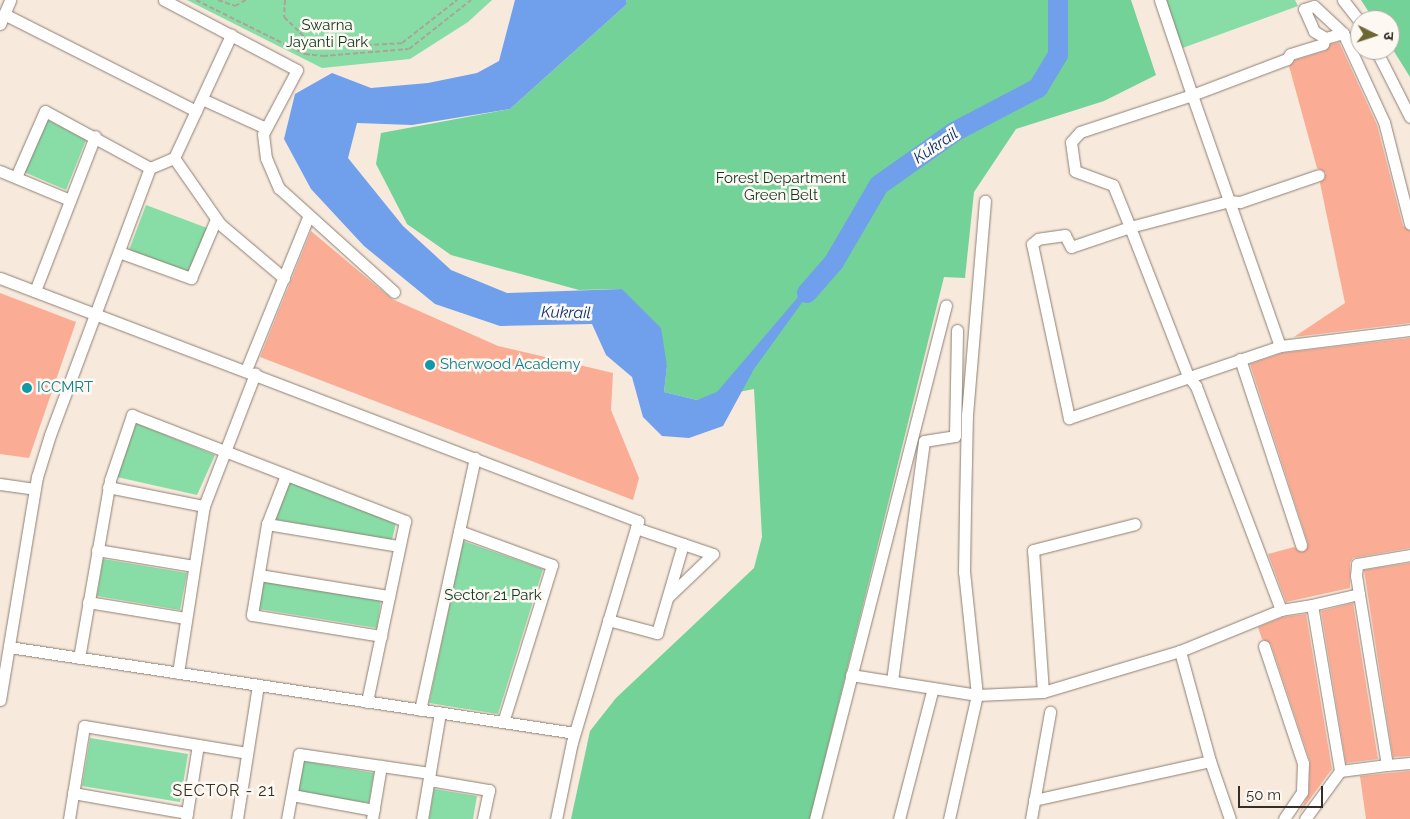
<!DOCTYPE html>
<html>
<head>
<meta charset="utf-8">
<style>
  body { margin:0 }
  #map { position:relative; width:1410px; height:819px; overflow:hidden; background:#f7e9dc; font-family:Raleway,"Noto Sans Devanagari",sans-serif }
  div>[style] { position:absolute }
  .green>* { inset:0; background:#88dda6 }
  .forest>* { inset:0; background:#73d297 }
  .water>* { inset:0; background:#709fec }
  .river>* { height:20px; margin:-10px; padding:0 10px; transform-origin:10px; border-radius:10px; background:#709fec }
  .building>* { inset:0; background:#fbac95 }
  .path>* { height:2px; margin-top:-1px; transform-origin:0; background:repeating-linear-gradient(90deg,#ada298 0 5px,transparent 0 7.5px) }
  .roads { filter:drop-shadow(0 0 1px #8d8074) drop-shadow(0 0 1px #8d8074) }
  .minor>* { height:11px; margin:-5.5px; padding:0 5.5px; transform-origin:5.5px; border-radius:5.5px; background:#fff }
  .dots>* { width:14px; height:14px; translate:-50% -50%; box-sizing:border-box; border:2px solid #fdf8f2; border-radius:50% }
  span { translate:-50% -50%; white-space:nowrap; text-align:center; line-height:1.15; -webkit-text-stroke:5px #fdf8f2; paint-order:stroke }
  .park-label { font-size:15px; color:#0f3821 }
  .culture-label { font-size:15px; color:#0d838f }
  .left { translate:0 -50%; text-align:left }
  .water-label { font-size:16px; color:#083275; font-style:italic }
  .neighbourhood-label { font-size:16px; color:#342e29; letter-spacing:1px }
  .north { position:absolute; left:1350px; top:10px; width:50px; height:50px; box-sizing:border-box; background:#fdf8f2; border:1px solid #ada7a2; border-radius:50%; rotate:94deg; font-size:14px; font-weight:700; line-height:20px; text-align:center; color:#342e29 }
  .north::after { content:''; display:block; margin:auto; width:18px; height:22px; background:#6d6733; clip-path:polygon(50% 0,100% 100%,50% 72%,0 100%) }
  .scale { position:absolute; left:1238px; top:786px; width:85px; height:22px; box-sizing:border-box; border:2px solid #342e29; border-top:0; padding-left:6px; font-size:15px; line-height:18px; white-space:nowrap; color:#342e29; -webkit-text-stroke:4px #fdf8f2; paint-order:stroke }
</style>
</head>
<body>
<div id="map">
  <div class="green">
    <div style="clip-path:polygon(187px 0,492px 0,468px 22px,410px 59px,322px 68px)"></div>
    <div style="clip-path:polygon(1160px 0,1295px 0,1298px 6px,1177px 50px)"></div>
    <div style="clip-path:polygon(46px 119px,86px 140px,66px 190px,24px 172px)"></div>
    <div style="clip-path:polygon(146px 205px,207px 228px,189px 273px,129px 250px)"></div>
    <div style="clip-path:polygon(136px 423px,215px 455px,197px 495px,117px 477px)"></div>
    <div style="clip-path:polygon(289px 482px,396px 523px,392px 540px,273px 519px)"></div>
    <div style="clip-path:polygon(463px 541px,543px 569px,498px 714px,429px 703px)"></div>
    <div style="clip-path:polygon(103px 559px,187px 573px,180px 610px,97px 596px)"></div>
    <div style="clip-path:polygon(264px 581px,381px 600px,377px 628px,259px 609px)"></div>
    <div style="clip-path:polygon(90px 738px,188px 754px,180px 802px,82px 786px)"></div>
    <div style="clip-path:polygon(303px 761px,374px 773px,369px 803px,298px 792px)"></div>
    <div style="clip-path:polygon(434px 789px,477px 796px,473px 819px,429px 819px)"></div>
  </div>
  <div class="forest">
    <div style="clip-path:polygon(626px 0,1131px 0,1156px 75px,1104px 101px,1016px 129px,974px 192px,965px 278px,944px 277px,810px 819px,571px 819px,590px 731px,616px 698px,754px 568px,762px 537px,754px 389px,697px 400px,664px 392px,667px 365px,622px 289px,579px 290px,451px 255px,407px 224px,376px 164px,381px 133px,510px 109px,627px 4px)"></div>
    <div style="clip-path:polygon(1361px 0,1410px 0,1410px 77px,1390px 45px,1390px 20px,1374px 20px)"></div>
  </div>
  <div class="water">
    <div style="clip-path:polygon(515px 0,626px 0,627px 4px,510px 109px,412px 125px,357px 123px,348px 158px,403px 226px,451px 270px,507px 293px,622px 289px,661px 328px,667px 366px,664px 392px,697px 400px,717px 392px,811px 282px,824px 272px,754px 369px,723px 426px,689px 438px,662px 436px,643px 417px,632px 377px,606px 355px,592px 324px,500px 326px,435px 304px,364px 246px,311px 189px,284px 139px,295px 94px,332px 73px,371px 88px,428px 83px,477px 73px,499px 61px)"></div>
  </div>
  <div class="river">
    <div style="left:807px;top:293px;width:41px;rotate:-48.9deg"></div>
    <div style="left:834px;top:262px;width:89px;rotate:-59.7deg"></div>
    <div style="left:879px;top:185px;width:92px;rotate:-35.2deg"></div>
    <div style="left:954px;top:132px;width:95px;rotate:-27.6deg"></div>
    <div style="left:1038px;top:88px;width:39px;rotate:-59deg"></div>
    <div style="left:1058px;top:55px;width:55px;rotate:-90deg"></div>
  </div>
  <div class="building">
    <div style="clip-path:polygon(1339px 42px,1377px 125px,1403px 226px,1410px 231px,1410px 323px,1294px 337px,1345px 303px,1320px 183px,1326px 173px,1317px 168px,1289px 66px,1295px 60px,1325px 51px,1331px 44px)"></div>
    <div style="clip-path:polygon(311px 231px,392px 299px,498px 346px,613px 373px,611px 410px,639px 478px,633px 500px,260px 357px)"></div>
    <div style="clip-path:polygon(0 293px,76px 322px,29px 458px,0 454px)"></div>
    <div style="clip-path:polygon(1410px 338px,1410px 548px,1353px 558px,1350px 563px,1350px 588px,1286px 602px,1268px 554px,1294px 547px,1303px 552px,1308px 543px,1250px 364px,1282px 353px)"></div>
    <div style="clip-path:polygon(1410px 563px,1410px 756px,1393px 757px,1364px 570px)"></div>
    <div style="clip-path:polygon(1353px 603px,1378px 759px,1346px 763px,1321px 611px)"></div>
    <div style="clip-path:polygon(1306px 614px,1332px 769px,1299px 814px,1309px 793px,1310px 761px,1271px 644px,1262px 639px,1258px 627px,1283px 617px)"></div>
    <div style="clip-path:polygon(1410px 771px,1410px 819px,1366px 819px,1360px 776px)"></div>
  </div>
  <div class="path">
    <div style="left:196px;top:0;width:122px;rotate:26.4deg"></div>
    <div style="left:305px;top:54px;width:18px;rotate:6deg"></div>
    <div style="left:323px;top:56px;width:86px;rotate:-4.7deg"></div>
    <div style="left:409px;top:49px;width:79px;rotate:-38.3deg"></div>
    <div style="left:218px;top:0;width:18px;rotate:19deg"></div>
    <div style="left:235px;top:6px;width:13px;rotate:-29deg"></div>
    <div style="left:285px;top:0;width:17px;rotate:93deg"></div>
    <div style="left:284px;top:17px;width:33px;rotate:44deg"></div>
    <div style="left:308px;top:40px;width:21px;rotate:11deg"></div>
    <div style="left:329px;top:44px;width:38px;rotate:2deg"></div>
    <div style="left:367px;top:45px;width:35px;rotate:-3deg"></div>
    <div style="left:402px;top:43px;width:70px;rotate:-38deg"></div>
  </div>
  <div class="roads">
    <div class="minor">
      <div style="left:164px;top:0;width:150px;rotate:27.8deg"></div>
      <div style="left:297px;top:70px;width:72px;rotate:118deg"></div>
      <div style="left:263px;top:134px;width:24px;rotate:83deg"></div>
      <div style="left:266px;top:158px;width:33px;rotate:67deg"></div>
      <div style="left:279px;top:188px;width:155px;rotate:42.1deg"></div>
      <div style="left:1160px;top:0;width:100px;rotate:71.4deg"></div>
      <div style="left:1192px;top:95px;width:118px;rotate:161.7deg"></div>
      <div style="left:1080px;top:132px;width:13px;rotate:132deg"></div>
      <div style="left:1071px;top:142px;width:29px;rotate:82deg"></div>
      <div style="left:1075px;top:171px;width:40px;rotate:20.2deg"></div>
      <div style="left:1113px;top:185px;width:45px;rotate:68deg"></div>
      <div style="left:1130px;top:227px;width:62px;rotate:161.3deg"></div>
      <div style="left:1071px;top:247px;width:13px;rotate:-117deg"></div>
      <div style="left:1065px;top:235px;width:27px;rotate:172deg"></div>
      <div style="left:1038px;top:239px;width:8px;rotate:140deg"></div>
      <div style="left:1032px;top:244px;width:178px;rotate:78deg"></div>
      <div style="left:1069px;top:418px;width:223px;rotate:-18.8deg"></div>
      <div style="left:1343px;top:0;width:28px;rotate:52deg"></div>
      <div style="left:4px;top:14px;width:215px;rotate:26.8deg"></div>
      <div style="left:0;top:24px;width:26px;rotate:-67deg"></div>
      <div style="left:1343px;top:33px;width:19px;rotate:164deg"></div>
      <div style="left:1325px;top:38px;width:13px;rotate:-148deg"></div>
      <div style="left:1314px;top:31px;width:24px;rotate:-114deg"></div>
      <div style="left:1304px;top:9px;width:10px;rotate:-17deg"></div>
      <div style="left:1314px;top:6px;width:40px;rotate:43deg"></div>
      <div style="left:1343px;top:33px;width:98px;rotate:65.3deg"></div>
      <div style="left:1384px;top:122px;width:105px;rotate:75.7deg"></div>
      <div style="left:1325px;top:38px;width:6px;rotate:108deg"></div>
      <div style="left:1323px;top:44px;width:34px;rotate:163deg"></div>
      <div style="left:1290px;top:54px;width:6px;rotate:121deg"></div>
      <div style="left:1287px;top:59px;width:102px;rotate:159.2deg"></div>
      <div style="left:1192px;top:95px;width:266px;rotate:70.7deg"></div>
      <div style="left:1280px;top:346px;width:131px;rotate:-7deg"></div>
      <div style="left:1376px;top:50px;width:75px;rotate:63.1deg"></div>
      <div style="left:202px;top:99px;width:70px;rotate:24.4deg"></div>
      <div style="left:174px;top:158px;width:80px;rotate:55.1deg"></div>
      <div style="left:220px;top:224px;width:84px;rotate:40.2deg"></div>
      <div style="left:0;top:171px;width:76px;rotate:22.5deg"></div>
      <div style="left:16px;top:177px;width:72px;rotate:-66.3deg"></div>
      <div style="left:45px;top:111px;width:119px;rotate:28.5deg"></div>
      <div style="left:119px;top:252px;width:77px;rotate:19.9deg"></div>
      <div style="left:191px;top:278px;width:64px;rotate:-67deg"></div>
      <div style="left:0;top:278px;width:683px;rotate:20.85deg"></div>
      <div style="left:638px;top:521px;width:231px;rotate:106.6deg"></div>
      <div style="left:572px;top:742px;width:79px;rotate:101.7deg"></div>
      <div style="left:35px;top:291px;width:166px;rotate:-68.8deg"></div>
      <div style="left:1240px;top:359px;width:196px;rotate:71.8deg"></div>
      <div style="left:246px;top:370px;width:167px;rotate:-67.9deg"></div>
      <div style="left:286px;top:475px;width:53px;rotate:111.2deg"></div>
      <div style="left:267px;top:524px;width:92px;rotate:99.4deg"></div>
      <div style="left:252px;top:615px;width:131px;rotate:9.2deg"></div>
      <div style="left:0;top:484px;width:35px;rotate:8deg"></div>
      <div style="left:108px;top:487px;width:98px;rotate:11.2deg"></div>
      <div style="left:267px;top:524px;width:134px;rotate:9.5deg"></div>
      <div style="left:636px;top:528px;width:81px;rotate:18.7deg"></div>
      <div style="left:713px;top:554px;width:61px;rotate:136.3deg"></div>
      <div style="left:459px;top:531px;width:99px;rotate:20.1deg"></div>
      <div style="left:552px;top:565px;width:164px;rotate:107.3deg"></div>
      <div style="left:97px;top:550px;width:98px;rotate:9.4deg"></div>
      <div style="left:259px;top:575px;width:132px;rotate:9.2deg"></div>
      <div style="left:1359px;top:594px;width:48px;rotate:166.8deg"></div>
      <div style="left:1312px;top:605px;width:168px;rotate:80.4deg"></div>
      <div style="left:1340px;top:771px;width:47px;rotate:-7.3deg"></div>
      <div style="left:1387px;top:765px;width:173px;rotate:-99.3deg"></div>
      <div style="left:1359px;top:594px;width:18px;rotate:-99deg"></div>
      <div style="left:1356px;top:576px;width:12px;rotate:-85deg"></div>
      <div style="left:1357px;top:564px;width:54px;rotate:-9.6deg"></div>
      <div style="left:88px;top:602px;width:99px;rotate:9.3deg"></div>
      <div style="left:1312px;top:605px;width:31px;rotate:171deg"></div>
      <div style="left:1281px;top:610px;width:240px;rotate:-110.8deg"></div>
      <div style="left:1196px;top:386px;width:13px;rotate:-129deg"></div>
      <div style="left:1188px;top:376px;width:160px;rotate:-111.3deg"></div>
      <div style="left:1130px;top:227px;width:102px;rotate:-14.7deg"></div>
      <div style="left:1229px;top:201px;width:11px;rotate:5deg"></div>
      <div style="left:1240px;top:202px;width:83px;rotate:-18.9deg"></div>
      <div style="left:608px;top:620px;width:51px;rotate:14.9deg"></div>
      <div style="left:657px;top:633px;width:93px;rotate:-73.7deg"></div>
      <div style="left:1264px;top:646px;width:123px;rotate:71.6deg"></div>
      <div style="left:1303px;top:763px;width:29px;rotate:92deg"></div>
      <div style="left:1302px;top:792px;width:32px;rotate:124deg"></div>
      <div style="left:9px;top:647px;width:572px;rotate:8.64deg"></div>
      <div style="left:79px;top:658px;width:181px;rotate:-80.1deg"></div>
      <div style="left:110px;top:480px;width:69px;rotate:-71.3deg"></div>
      <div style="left:132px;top:415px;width:293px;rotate:21.2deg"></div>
      <div style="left:405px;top:521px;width:185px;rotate:101.9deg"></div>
      <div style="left:178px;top:673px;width:169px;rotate:-81.2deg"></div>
      <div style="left:204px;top:506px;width:142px;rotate:-68.9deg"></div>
      <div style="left:851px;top:675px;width:128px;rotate:9deg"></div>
      <div style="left:977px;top:695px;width:66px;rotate:-2.6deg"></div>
      <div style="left:1043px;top:692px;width:143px;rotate:-16.7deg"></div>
      <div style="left:1180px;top:651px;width:109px;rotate:-22.1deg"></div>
      <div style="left:892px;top:681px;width:242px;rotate:-82.4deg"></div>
      <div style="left:924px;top:441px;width:31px;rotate:-9deg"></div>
      <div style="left:955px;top:436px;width:106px;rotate:-88.9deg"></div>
      <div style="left:1043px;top:692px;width:142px;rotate:-94deg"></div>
      <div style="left:1033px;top:550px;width:105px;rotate:-14.3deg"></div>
      <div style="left:0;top:700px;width:226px;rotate:-80.6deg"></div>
      <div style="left:37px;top:477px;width:44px;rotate:-72.8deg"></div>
      <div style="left:50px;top:435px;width:285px;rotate:-69.5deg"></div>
      <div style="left:150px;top:168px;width:26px;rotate:-23deg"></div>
      <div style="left:174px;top:158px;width:136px;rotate:-65.1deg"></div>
      <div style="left:420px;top:710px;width:258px;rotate:-77.7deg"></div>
      <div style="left:1210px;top:761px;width:61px;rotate:71deg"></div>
      <div style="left:1387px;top:765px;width:23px;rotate:-5deg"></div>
      <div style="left:429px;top:780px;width:61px;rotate:9.5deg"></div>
      <div style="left:489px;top:790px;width:30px;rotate:102deg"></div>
      <div style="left:73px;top:793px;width:116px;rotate:10deg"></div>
      <div style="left:292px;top:795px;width:83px;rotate:10.4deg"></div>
      <div style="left:1034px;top:800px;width:180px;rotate:-12.5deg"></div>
      <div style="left:1210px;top:761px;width:114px;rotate:-105.3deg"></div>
      <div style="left:69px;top:819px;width:94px;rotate:-80.8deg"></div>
      <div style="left:84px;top:726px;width:165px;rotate:9.4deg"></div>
      <div style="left:186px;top:819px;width:75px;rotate:-80.8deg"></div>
      <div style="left:237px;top:819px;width:136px;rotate:-81.1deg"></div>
      <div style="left:287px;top:819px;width:66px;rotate:-79.5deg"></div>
      <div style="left:299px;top:754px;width:132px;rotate:8.3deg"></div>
      <div style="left:372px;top:819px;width:54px;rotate:-80.4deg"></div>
      <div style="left:422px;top:819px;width:108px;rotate:-80.4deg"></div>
      <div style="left:815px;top:819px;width:530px;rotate:-75.7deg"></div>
      <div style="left:899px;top:819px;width:135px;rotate:-75.5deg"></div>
      <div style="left:949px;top:819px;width:127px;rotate:-77.3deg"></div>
      <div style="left:977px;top:695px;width:124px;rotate:-96deg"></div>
      <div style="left:964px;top:572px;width:64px;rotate:-89.1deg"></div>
      <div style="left:965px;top:508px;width:93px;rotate:-88.8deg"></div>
      <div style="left:967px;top:415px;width:215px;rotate:-85.2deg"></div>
      <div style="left:1031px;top:819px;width:109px;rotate:-79.9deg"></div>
      <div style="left:1305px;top:819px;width:59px;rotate:-53.9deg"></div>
    </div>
  </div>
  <div class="dots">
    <div style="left:430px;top:365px;background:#0f9aa8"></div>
    <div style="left:27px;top:388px;background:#0f9aa8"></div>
  </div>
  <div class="park-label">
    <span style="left:327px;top:34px">Swarna<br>Jayanti Park</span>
    <span style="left:781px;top:187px">Forest Department<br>Green Belt</span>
    <span style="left:493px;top:596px">Sector 21 Park</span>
  </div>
  <div class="culture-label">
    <span class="left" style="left:440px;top:365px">Sherwood Academy</span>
    <span class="left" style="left:37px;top:388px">ICCMRT</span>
  </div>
  <div class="water-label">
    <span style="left:936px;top:146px;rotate:-34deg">Kukrail</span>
    <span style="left:566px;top:313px;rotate:1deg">Kukrail</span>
  </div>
  <div class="neighbourhood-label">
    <span style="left:224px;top:791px">SECTOR - 21</span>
  </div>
  <div class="north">उ</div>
  <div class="scale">50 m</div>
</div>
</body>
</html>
